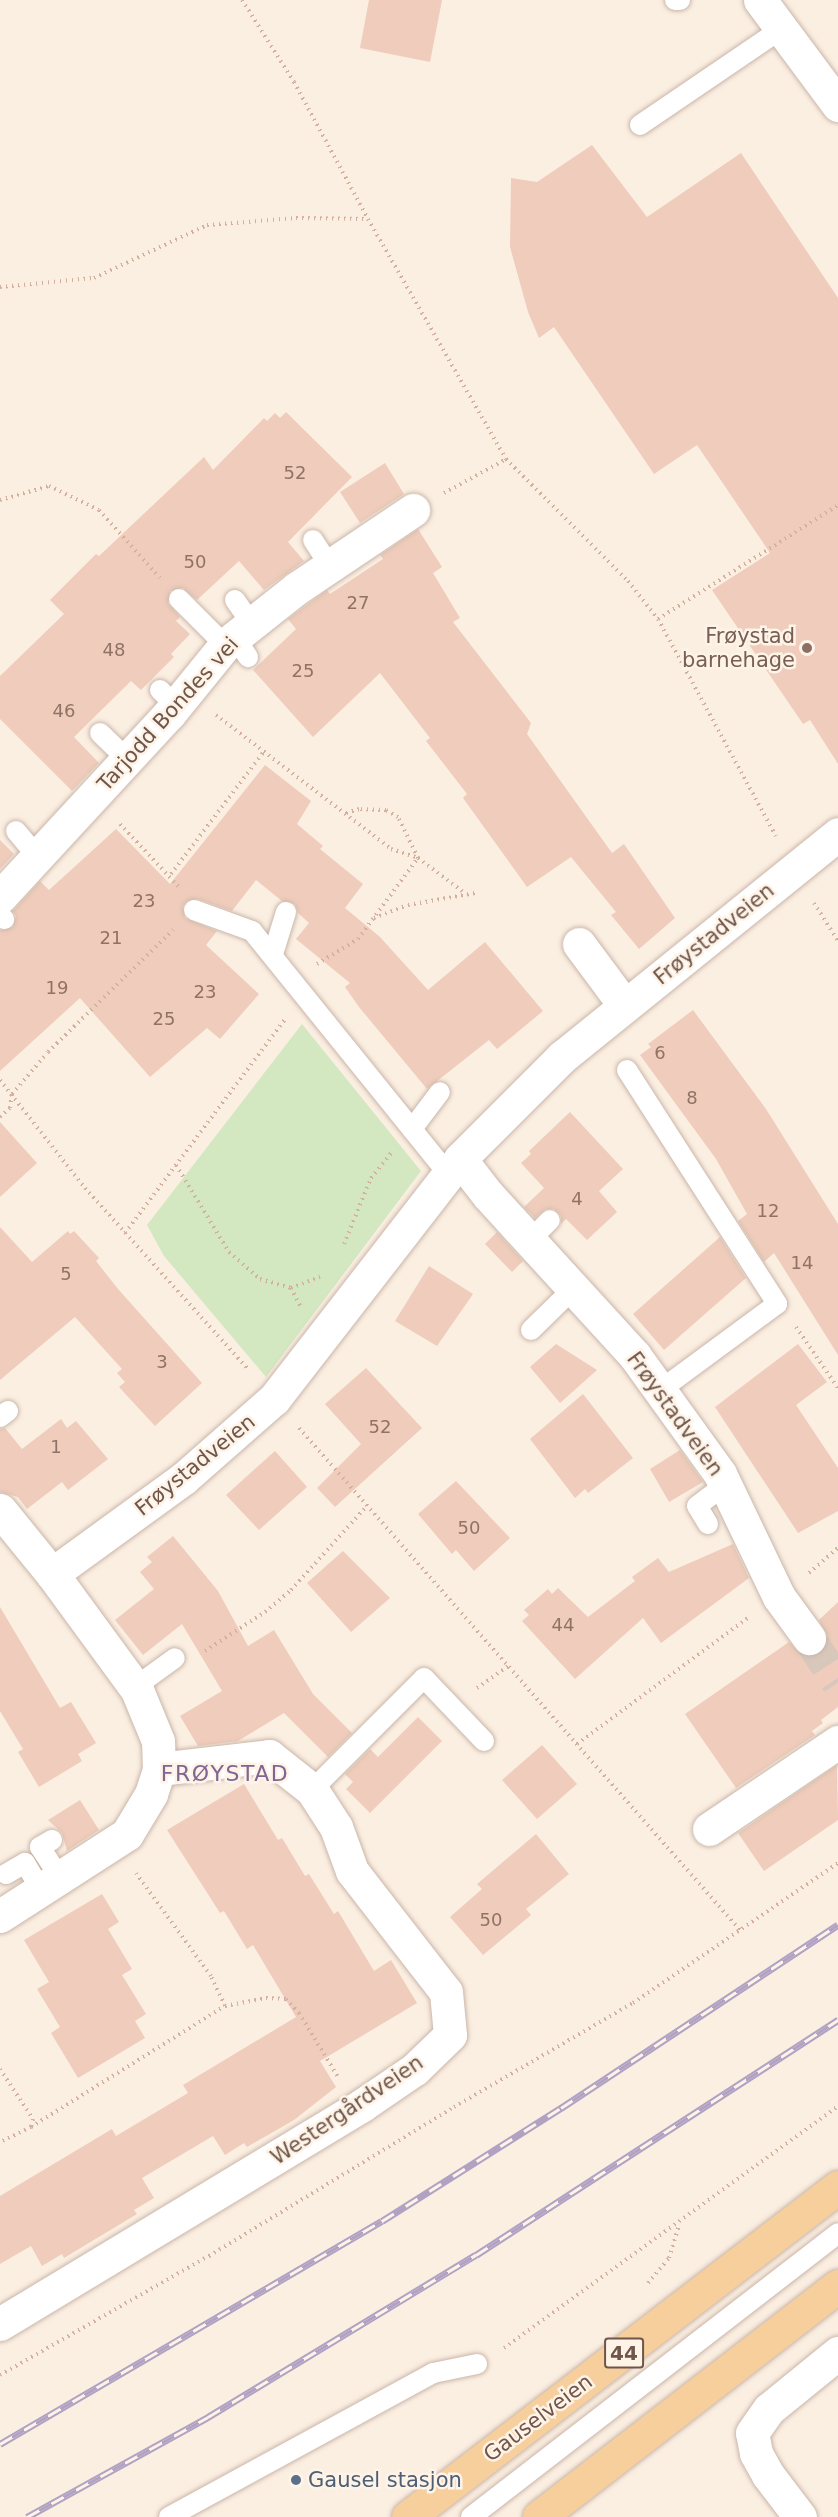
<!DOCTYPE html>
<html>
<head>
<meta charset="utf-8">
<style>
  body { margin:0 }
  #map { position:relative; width:838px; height:2517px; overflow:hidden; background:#fbefe2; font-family:"DejaVu Sans",sans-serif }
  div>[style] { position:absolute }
  .green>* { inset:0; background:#d3e7c1 }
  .building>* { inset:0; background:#efccbb }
  .minor-tunnel>* { height:33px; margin-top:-16.5px; transform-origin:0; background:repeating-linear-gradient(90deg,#d8c8bc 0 33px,transparent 0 49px) }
  .path>* { height:4px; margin-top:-2px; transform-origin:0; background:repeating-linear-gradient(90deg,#d3af9e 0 1.5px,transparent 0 6px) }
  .roads { filter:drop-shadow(0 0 2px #cab6a9) drop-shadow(0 0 2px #cab6a9) }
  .service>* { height:20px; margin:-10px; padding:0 10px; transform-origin:10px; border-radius:10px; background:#fff }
  .minor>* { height:33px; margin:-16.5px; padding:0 16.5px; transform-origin:16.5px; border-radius:16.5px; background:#fff }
  .primary>* { height:33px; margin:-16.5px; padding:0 16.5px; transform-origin:16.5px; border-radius:16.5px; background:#f6cf9d }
  .rail>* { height:7px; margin-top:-3.5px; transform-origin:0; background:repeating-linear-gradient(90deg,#fef3e7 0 14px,#b1a2c3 0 28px); box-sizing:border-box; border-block:2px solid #b1a2c3 }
  .dots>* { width:16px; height:16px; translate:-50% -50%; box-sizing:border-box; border:3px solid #fef3e7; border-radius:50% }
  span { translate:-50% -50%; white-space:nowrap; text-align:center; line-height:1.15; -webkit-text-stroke:5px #fef3e7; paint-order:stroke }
  .number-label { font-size:18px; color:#907366 }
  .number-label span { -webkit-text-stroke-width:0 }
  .shield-label span { padding:2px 4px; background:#fef3e7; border:2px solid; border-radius:4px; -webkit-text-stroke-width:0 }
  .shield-label { font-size:20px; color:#70554a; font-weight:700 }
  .education-label { font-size:21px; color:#785e54 }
  .right { translate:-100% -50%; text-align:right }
  .street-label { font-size:21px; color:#70554a }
  .service-label { font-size:21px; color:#4e5e75 }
  .left { translate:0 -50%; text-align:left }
  .neighbourhood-label { font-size:22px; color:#816694; letter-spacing:1.5px }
</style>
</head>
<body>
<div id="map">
  <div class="green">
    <div style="clip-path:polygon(302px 1024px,421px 1171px,266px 1377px,164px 1256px,147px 1225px)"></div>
  </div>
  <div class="building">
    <div style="clip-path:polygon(369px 0,442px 0,430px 62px,360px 48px)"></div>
    <div style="clip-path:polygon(592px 145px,647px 217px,741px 153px,838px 298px,838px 764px,810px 720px,803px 724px,712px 590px,770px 553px,697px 445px,654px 474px,554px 327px,539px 338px,528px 312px,510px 247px,511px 178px,537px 182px)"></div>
    <div style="clip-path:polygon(286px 412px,352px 477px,288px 542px,304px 561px,264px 590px,239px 561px,197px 600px,183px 588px,170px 591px,168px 603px,180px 617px,176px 621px,190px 634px,171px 654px,174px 657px,141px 690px,131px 681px,74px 737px,99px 763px,72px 791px,0 719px,0 676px,64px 614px,50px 600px,96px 554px,99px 556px,204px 457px,213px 470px,264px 418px,267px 421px,275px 413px,280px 418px)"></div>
    <div style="clip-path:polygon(385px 463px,404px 494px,360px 523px,340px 492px)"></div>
    <div style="clip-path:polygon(418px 529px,442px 567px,433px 573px,460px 618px,453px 622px,531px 723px,527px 734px,612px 853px,624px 844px,675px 918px,639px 949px,611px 915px,616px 912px,571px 857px,527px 887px,463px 798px,467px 794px,426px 741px,430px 738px,380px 673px,313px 737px,253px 670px,296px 629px,288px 619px,327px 590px,330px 594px,383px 559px,380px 555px)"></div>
    <div style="clip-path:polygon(265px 765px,311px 801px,297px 824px,323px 846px,320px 849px,363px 884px,345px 908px,380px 937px,428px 990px,485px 942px,543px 1011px,497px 1049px,489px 1040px,427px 1089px,359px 1007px,345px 987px,350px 983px,296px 939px,309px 923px,298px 913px,295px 904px,282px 901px,256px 880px,232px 911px,198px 899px,187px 901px,183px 906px,185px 918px,217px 931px,206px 945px,259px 994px,220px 1039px,207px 1028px,150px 1077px,80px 998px,0 1071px,0 930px,13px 927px,16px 916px,13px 911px,40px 881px,49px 890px,116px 829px,170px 884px)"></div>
    <div style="clip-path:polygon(0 840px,14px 854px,0 869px)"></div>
    <div style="clip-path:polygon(693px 1010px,766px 1109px,838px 1224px,838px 1355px,774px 1253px,764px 1262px,738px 1221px,747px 1214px,716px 1159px,640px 1055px,651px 1047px,648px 1044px)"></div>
    <div style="clip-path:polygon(570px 1112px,623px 1169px,599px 1191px,617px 1212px,587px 1240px,566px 1219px,561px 1224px,561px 1216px,554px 1209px,546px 1209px,535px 1218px,524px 1207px,544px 1188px,521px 1163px,531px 1154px,529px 1151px)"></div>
    <div style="clip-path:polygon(0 1122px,37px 1163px,0 1197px)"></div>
    <div style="clip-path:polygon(0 1227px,32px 1262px,68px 1231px,70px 1234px,74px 1231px,99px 1258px,96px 1261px,118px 1289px,202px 1383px,155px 1426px,119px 1387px,125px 1382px,117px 1373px,122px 1369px,75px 1317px,0 1380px)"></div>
    <div style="clip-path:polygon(497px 1232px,523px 1261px,512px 1272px,485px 1244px)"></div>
    <div style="clip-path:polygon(720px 1237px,746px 1278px,664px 1350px,633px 1314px)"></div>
    <div style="clip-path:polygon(429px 1266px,473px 1294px,437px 1346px,395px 1321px)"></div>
    <div style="clip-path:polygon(556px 1344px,597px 1370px,560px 1403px,530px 1367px)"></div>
    <div style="clip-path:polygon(798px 1344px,827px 1382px,796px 1405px,838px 1468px,838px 1511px,798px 1533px,715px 1407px)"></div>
    <div style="clip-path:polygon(366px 1368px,422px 1428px,335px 1507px,317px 1488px,361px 1444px,325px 1404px)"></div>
    <div style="clip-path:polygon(583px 1394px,633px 1458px,588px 1493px,585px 1489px,575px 1498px,530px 1439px)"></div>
    <div style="clip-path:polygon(61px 1419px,67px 1428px,76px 1421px,108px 1459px,68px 1490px,62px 1482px,27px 1509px,18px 1497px,0 1492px,0 1429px,5px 1428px,22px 1449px)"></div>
    <div style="clip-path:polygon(680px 1450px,703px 1482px,669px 1502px,650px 1469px)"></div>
    <div style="clip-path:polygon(275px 1451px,307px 1487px,259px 1530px,226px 1495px)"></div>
    <div style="clip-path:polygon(456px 1481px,510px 1538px,474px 1571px,456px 1550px,452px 1554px,418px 1514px)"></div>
    <div style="clip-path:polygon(173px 1536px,218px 1591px,248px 1646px,274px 1630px,313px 1694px,352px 1733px,328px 1757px,284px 1713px,238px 1741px,198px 1746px,180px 1716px,222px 1691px,182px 1624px,143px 1655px,115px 1620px,154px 1589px,140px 1572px,152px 1562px,147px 1557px)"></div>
    <div style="clip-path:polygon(733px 1544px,749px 1578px,661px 1643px,643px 1618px,575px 1679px,522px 1621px,529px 1615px,524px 1610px,548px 1589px,552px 1594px,558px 1588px,588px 1617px,635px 1581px,632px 1577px,658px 1558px,669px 1572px)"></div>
    <div style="clip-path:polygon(343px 1551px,390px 1598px,351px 1632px,307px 1583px)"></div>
    <div style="clip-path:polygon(838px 1602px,838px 1707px,821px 1720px,823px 1723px,812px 1731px,815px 1735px,736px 1788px,685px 1714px,789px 1642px,802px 1655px,820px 1653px,828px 1637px,819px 1620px)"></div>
    <div style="clip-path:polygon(0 1607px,60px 1708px,71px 1702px,96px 1743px,78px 1754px,82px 1761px,39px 1787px,18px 1752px,23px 1749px,0 1711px)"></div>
    <div style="clip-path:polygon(418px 1717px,442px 1741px,370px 1813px,346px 1789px,353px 1782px,345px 1774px,370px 1749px,378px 1757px)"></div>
    <div style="clip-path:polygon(542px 1745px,577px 1784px,537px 1819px,502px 1780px)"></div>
    <div style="clip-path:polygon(837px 1765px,838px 1820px,764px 1871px,738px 1833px)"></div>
    <div style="clip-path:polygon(244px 1784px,278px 1840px,282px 1838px,305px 1876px,309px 1874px,334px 1914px,338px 1911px,374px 1971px,391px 1960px,417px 2003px,320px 2061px,336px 2087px,294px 2120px,247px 2147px,244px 2143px,225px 2155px,213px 2136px,142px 2178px,154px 2198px,134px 2210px,137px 2214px,64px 2258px,62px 2254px,42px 2266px,31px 2246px,0 2264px,0 2196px,112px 2129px,116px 2136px,188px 2093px,183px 2085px,296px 2017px,253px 1945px,247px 1949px,224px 1911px,220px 1913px,167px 1830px)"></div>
    <div style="clip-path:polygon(80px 1800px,99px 1830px,67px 1851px,62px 1833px,48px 1820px)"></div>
    <div style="clip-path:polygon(536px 1834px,569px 1874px,526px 1909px,531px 1915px,483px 1955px,450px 1917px,482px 1889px,477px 1884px)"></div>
    <div style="clip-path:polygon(102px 1894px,119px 1922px,108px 1929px,132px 1969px,122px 1975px,146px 2014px,135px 2021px,145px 2038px,78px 2078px,51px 2033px,60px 2027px,37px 1989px,49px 1982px,24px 1940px)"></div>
  </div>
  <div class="minor-tunnel">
    <div style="left:809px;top:1638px;width:53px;rotate:56.6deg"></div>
  </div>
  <div class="path">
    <div style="left:242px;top:0;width:97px;rotate:57.6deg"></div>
    <div style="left:294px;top:82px;width:156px;rotate:61.6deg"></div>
    <div style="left:368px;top:219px;width:277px;rotate:60.1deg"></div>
    <div style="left:506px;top:459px;width:173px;rotate:45deg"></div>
    <div style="left:628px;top:581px;width:48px;rotate:51.7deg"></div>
    <div style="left:658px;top:619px;width:247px;rotate:61.5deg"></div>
    <div style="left:0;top:287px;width:94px;rotate:-5.5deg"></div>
    <div style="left:94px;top:278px;width:125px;rotate:-25.1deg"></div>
    <div style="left:207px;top:225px;width:89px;rotate:-4.5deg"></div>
    <div style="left:296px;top:218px;width:71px;rotate:0.8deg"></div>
    <div style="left:444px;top:493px;width:71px;rotate:-28.7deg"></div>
    <div style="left:0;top:500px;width:51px;rotate:-15.9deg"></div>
    <div style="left:49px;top:486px;width:55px;rotate:25.6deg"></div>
    <div style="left:99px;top:510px;width:91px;rotate:48.1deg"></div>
    <div style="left:658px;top:619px;width:213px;rotate:-32.3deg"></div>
    <div style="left:216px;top:715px;width:220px;rotate:37.4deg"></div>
    <div style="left:391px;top:849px;width:28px;rotate:18deg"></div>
    <div style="left:418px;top:858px;width:60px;rotate:36.9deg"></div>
    <div style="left:120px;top:824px;width:85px;rotate:46.9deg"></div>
    <div style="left:171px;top:874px;width:152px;rotate:-52.8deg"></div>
    <div style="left:814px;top:903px;width:45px;rotate:57.7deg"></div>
    <div style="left:374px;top:918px;width:36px;rotate:-21deg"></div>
    <div style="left:408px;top:905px;width:68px;rotate:-10.2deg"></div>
    <div style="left:317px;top:964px;width:48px;rotate:-31.4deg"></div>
    <div style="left:358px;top:939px;width:101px;rotate:-53.5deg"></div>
    <div style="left:418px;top:858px;width:46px;rotate:-116deg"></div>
    <div style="left:398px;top:817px;width:14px;rotate:-150deg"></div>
    <div style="left:386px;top:810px;width:27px;rotate:-178deg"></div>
    <div style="left:359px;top:809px;width:16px;rotate:162deg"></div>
    <div style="left:0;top:1080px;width:137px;rotate:51.8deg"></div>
    <div style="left:85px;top:1188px;width:245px;rotate:48deg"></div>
    <div style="left:0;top:1117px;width:13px;rotate:-42deg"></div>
    <div style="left:10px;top:1108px;width:14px;rotate:-82deg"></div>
    <div style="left:12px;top:1094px;width:55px;rotate:-49.4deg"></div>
    <div style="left:48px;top:1052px;width:175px;rotate:-44.3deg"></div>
    <div style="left:176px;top:1165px;width:102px;rotate:58.7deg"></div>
    <div style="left:229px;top:1252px;width:41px;rotate:41.1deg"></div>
    <div style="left:260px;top:1279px;width:32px;rotate:16deg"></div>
    <div style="left:291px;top:1288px;width:31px;rotate:-21deg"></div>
    <div style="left:125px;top:1233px;width:267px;rotate:-53.2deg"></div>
    <div style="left:344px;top:1244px;width:71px;rotate:-67.8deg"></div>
    <div style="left:371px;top:1178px;width:32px;rotate:-51deg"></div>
    <div style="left:291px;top:1288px;width:20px;rotate:63deg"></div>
    <div style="left:796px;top:1327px;width:74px;rotate:55.5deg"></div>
    <div style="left:299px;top:1428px;width:668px;rotate:48.7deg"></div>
    <div style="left:809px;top:1573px;width:38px;rotate:-41deg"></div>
    <div style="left:205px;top:1651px;width:72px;rotate:-33deg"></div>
    <div style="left:265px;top:1612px;width:34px;rotate:-40deg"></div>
    <div style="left:291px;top:1590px;width:113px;rotate:-47.9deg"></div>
    <div style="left:477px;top:1688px;width:39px;rotate:-35deg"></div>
    <div style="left:577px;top:1744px;width:212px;rotate:-36.4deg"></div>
    <div style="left:225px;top:2006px;width:42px;rotate:-11deg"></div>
    <div style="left:266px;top:1998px;width:20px;rotate:3deg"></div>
    <div style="left:286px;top:1999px;width:19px;rotate:47deg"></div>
    <div style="left:299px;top:2013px;width:75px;rotate:58.6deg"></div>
    <div style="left:0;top:2069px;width:60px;rotate:56.6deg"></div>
    <div style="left:33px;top:2119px;width:8px;rotate:104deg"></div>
    <div style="left:31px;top:2127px;width:34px;rotate:154deg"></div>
    <div style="left:31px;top:2127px;width:229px;rotate:-32deg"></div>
    <div style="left:225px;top:2006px;width:33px;rotate:-115deg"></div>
    <div style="left:211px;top:1976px;width:127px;rotate:-126.1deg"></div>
    <div style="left:648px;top:2283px;width:33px;rotate:-50deg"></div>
    <div style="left:669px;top:2258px;width:34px;rotate:-73deg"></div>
    <div style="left:504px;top:2348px;width:412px;rotate:-35.9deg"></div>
    <div style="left:0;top:2375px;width:241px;rotate:-29.7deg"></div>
    <div style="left:209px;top:2256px;width:287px;rotate:-31.3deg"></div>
    <div style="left:454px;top:2107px;width:207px;rotate:-30.2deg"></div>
    <div style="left:633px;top:2003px;width:248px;rotate:-34.3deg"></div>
  </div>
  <div class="roads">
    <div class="service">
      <div style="left:675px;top:0;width:5px"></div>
      <div style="left:640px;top:125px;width:169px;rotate:-34.2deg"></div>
      <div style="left:313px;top:540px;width:31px;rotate:57deg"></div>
      <div style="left:179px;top:599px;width:65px;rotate:45deg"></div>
      <div style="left:235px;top:600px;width:29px;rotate:55deg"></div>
      <div style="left:235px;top:637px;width:24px;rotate:57deg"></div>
      <div style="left:160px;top:690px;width:23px;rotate:45deg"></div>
      <div style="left:100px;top:733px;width:39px;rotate:44deg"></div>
      <div style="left:16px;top:831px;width:34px;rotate:50deg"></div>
      <div style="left:194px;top:910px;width:62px;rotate:19.9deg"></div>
      <div style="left:252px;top:931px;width:312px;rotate:51.1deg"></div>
      <div style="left:0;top:915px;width:6px;rotate:45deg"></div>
      <div style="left:273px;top:954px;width:44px;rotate:-72.8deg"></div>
      <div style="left:627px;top:1070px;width:278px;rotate:57.3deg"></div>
      <div style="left:777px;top:1304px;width:147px;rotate:143.6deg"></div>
      <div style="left:412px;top:1129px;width:46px;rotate:-52.9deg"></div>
      <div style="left:530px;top:1240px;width:28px;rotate:-45deg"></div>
      <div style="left:531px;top:1330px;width:62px;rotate:-44.3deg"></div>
      <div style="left:0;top:1417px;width:10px;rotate:-37deg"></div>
      <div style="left:708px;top:1524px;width:21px;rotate:-121deg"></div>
      <div style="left:697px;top:1506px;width:36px;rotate:-37deg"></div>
      <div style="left:135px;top:1687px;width:49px;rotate:-35.9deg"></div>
      <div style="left:312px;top:1790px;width:158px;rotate:-45deg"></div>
      <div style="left:424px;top:1678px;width:87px;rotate:46.4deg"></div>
      <div style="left:52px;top:1840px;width:14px;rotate:150deg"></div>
      <div style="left:40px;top:1847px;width:38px;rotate:57deg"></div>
      <div style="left:6px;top:1874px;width:22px;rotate:-30deg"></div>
      <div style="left:25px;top:1863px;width:33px;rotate:59deg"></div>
      <div style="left:169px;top:2517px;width:301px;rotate:-28.6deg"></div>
      <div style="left:433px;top:2373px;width:45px;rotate:-11.6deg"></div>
      <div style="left:471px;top:2517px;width:464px;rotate:-37.7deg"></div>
    </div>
    <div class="minor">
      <div style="left:760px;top:0;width:131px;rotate:53.4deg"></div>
      <div style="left:0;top:897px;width:249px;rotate:-47.3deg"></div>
      <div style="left:169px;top:714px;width:89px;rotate:-50.9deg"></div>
      <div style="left:225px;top:645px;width:92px;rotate:-38.4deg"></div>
      <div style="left:297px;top:588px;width:140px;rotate:-33.9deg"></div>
      <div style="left:579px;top:944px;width:77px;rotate:53.4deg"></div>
      <div style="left:460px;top:1159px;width:46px;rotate:52.1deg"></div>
      <div style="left:488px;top:1195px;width:218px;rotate:47.6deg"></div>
      <div style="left:635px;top:1356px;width:145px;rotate:54.2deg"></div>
      <div style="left:720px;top:1474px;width:136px;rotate:64.4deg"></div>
      <div style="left:779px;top:1597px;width:51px;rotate:53.8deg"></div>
      <div style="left:0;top:1510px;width:82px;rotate:50.9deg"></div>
      <div style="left:159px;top:1769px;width:28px;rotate:-92deg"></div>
      <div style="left:158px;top:1741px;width:55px;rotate:-112.4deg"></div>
      <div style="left:137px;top:1690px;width:144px;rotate:-126.2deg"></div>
      <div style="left:52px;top:1574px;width:163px;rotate:-36deg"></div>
      <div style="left:184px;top:1478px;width:120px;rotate:-41.3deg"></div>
      <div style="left:274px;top:1399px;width:304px;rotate:-52.2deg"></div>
      <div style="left:460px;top:1159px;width:144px;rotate:-45deg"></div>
      <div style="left:562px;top:1057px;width:355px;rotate:-38.9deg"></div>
      <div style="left:709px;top:1829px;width:156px;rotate:-34deg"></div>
      <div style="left:0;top:1916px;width:151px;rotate:-32.8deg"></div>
      <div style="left:127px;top:1834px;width:47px;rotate:-59deg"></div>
      <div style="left:151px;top:1794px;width:26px;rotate:-72deg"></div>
      <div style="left:159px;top:1769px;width:111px;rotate:-6.7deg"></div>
      <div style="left:269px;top:1756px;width:55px;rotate:38.3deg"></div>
      <div style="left:312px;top:1790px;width:44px;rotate:57deg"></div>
      <div style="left:336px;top:1827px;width:47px;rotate:70deg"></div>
      <div style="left:352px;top:1871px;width:153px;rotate:52.2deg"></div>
      <div style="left:446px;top:1992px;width:43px;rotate:84.7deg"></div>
      <div style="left:450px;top:2035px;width:49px;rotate:135.8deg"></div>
      <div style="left:415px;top:2069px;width:65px;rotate:145.6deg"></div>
      <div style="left:361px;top:2106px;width:422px;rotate:148.9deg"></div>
      <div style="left:800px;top:2517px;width:53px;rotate:-127.3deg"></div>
      <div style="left:768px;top:2475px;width:25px;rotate:-119deg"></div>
      <div style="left:756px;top:2453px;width:20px;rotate:-101deg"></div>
      <div style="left:752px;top:2433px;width:29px;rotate:-55deg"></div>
      <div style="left:769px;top:2409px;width:89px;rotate:-39.1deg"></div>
    </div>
    <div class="primary">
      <div style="left:408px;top:2517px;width:542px;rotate:-37.5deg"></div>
      <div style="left:539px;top:2517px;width:378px;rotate:-37.7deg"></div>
    </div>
  </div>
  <div class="rail">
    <div style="left:0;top:2444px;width:442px;rotate:-30.3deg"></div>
    <div style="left:382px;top:2221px;width:212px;rotate:-32.3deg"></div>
    <div style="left:561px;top:2108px;width:332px;rotate:-33.5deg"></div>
    <div style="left:27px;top:2517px;width:207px;rotate:-28.9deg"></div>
    <div style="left:208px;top:2417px;width:313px;rotate:-31.2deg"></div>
    <div style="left:476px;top:2255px;width:432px;rotate:-33deg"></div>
  </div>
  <div class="dots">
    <div style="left:807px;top:648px;background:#8d6e63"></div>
    <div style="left:296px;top:2480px;background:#5c6f8a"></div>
  </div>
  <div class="number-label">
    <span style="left:295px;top:473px">52</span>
    <span style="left:195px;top:562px">50</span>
    <span style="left:358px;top:603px">27</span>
    <span style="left:114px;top:650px">48</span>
    <span style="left:303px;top:671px">25</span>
    <span style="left:64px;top:711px">46</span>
    <span style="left:144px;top:901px">23</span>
    <span style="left:111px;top:938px">21</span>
    <span style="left:57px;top:988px">19</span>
    <span style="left:205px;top:992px">23</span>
    <span style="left:164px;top:1019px">25</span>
    <span style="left:660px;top:1053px">6</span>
    <span style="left:692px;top:1098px">8</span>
    <span style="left:577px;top:1199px">4</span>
    <span style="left:768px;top:1211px">12</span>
    <span style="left:802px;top:1263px">14</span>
    <span style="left:66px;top:1274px">5</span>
    <span style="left:162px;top:1362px">3</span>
    <span style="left:380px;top:1427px">52</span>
    <span style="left:56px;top:1447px">1</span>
    <span style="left:469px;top:1528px">50</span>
    <span style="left:563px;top:1625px">44</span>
    <span style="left:491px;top:1920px">50</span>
  </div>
  <div class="shield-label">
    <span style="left:624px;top:2353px">44</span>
  </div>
  <div class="education-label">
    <span class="right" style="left:795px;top:648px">Frøystad<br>barnehage</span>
  </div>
  <div class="street-label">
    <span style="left:168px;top:714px;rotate:-48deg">Tarjodd Bondes vei</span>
    <span style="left:714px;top:934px;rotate:-39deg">Frøystadveien</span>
    <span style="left:675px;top:1414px;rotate:54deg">Frøystadveien</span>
    <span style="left:195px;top:1465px;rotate:-39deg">Frøystadveien</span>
    <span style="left:347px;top:2110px;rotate:-34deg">Westergårdveien</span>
    <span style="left:538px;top:2418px;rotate:-37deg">Gauselveien</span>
  </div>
  <div class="service-label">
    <span class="left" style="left:308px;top:2480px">Gausel stasjon</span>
  </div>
  <div class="neighbourhood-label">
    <span style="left:225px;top:1774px">FRØYSTAD</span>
  </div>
</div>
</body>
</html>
